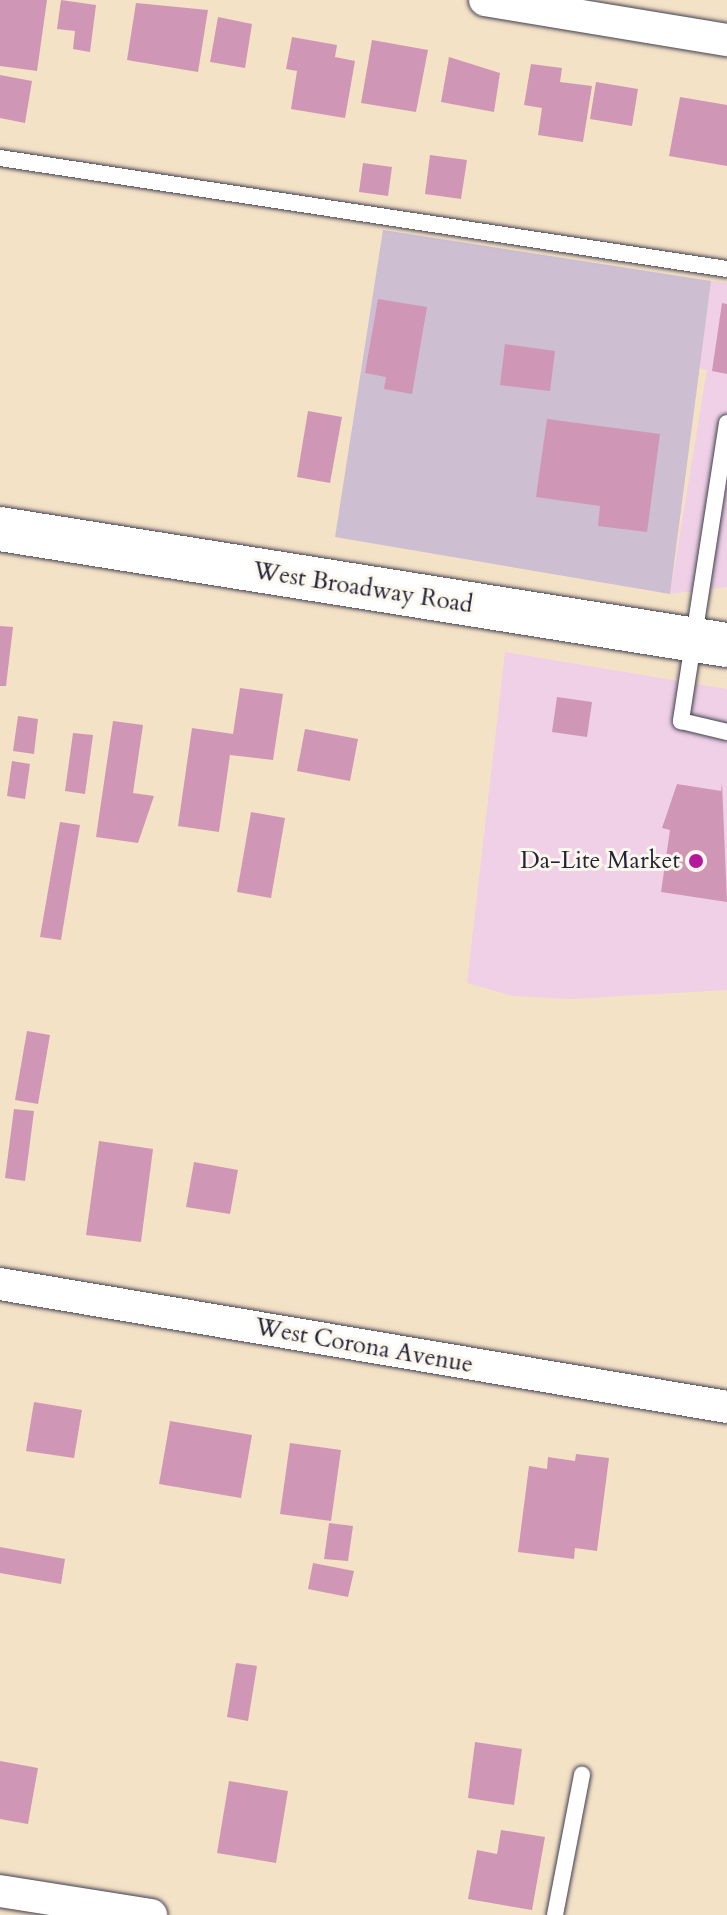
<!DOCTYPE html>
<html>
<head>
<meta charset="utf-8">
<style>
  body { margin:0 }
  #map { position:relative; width:727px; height:1915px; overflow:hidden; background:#f4e2c7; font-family:Cardo,serif }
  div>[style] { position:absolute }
  .built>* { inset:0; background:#efd0e6 }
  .industrial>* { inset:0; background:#cdbed2 }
  .building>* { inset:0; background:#d096b6 }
  .roads { filter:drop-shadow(0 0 2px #423f50) drop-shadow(0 0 2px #423f50) }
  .lane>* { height:16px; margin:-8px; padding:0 8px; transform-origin:8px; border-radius:8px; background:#fff }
  .street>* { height:32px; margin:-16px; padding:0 16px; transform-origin:16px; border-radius:16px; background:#fff }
  .secondary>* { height:44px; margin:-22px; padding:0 22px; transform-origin:22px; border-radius:22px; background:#fff }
  .dots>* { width:22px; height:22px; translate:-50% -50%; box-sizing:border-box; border:4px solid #fbf7ec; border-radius:50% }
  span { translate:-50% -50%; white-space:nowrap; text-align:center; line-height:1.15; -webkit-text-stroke:6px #fbf7ec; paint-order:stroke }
  .street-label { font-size:24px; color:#22223b }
  .poi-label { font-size:24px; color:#22223b }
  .right { translate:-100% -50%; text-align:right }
</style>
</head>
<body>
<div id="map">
  <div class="built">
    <div style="clip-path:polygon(711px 281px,727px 283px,727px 587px,670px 594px,707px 370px,698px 367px)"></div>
    <div style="clip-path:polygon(505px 652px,727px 689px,727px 990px,571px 999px,514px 996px,467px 983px)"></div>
  </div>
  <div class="industrial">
    <div style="clip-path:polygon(383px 230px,711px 281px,670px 594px,335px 537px)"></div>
  </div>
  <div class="building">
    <div style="clip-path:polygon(0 0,47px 0,37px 71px,0 66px)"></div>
    <div style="clip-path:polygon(61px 0,96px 5px,90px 52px,73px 49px,75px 31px,57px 29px)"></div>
    <div style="clip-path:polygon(136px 3px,208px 10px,198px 72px,127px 60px)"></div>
    <div style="clip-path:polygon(218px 17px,252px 24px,245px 68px,210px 62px)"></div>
    <div style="clip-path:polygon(292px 37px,337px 45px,335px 57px,355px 61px,345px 118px,291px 109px,297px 71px,286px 69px)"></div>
    <div style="clip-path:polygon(372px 40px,428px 50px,416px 112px,361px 103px)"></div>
    <div style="clip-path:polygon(449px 57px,500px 73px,494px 112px,441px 102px)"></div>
    <div style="clip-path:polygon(531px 64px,562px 68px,560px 82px,592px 86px,583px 142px,538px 135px,542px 108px,524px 105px)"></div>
    <div style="clip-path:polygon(0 75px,32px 81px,25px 123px,0 118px)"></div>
    <div style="clip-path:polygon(596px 82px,638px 89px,632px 126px,590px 119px)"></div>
    <div style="clip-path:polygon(680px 97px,727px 105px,727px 166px,669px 156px)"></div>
    <div style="clip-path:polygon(430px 155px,467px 160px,461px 199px,425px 194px)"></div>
    <div style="clip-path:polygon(363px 163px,392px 167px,388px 196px,359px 192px)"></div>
    <div style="clip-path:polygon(378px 299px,427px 307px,412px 394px,384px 389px,386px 377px,365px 373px)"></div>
    <div style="clip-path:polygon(722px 303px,727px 304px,727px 374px,712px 371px)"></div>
    <div style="clip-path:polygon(505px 344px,555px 351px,550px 391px,500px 385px)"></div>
    <div style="clip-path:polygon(308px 411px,342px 417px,330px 483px,297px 477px)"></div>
    <div style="clip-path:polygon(547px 419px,660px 434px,647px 532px,598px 526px,600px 506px,536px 497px)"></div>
    <div style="clip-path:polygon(0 626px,13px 627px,6px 686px,0 686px)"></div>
    <div style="clip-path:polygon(240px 688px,283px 694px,273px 760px,230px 755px,219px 832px,178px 826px,192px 728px,233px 734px)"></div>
    <div style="clip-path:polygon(557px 697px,592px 702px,587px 737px,552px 732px)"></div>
    <div style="clip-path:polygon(18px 716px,38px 719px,34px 754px,13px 751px)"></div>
    <div style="clip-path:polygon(113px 721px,143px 725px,133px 793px,154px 796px,138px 843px,96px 837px)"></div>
    <div style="clip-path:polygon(305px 729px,358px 739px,350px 781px,297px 771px)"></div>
    <div style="clip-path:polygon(73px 733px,93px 735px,85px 794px,65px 791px)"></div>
    <div style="clip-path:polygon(12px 761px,30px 764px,25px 799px,7px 796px)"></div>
    <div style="clip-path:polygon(722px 783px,727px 902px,661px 892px,670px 830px,662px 828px,677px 784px,721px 791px)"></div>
    <div style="clip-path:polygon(251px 812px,285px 818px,271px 898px,237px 892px)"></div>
    <div style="clip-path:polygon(60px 822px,80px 825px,61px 940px,40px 937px)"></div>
    <div style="clip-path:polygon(27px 1031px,50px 1035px,38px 1104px,15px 1100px)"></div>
    <div style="clip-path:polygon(14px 1109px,34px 1111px,25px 1181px,5px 1178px)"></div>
    <div style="clip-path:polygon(99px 1141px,153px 1149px,141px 1242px,86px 1235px)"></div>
    <div style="clip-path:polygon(194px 1162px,238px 1170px,230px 1214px,186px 1207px)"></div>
    <div style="clip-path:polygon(34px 1402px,82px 1410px,74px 1458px,26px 1451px)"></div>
    <div style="clip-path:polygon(170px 1421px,252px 1435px,241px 1498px,159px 1484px)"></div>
    <div style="clip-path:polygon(290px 1443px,341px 1450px,331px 1521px,280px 1514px)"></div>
    <div style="clip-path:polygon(576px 1454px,609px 1458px,597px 1551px,575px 1548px,574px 1559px,518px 1552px,529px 1466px,547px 1469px,548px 1457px,575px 1461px)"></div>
    <div style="clip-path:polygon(329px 1523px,353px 1526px,348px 1561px,324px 1559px)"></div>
    <div style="clip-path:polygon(0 1547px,65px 1559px,61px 1584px,0 1573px)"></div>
    <div style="clip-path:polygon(313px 1563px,354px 1571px,348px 1597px,308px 1589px)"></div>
    <div style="clip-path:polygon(236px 1663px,257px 1666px,248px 1721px,227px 1717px)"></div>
    <div style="clip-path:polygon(475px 1742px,522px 1749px,514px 1805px,468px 1798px)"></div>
    <div style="clip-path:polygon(0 1761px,38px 1768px,28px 1824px,0 1819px)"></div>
    <div style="clip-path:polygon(229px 1781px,288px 1791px,276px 1863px,217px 1853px)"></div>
    <div style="clip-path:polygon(501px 1830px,545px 1837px,532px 1910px,468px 1899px,477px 1850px,497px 1854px)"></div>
  </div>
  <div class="roads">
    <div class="lane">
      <div style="left:0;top:158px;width:735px;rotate:8.68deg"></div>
      <div style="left:727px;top:423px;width:302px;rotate:98.8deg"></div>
      <div style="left:681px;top:721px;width:47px;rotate:13.4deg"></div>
      <div style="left:555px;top:1915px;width:143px;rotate:-79.1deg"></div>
    </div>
    <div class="street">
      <div style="left:485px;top:0;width:245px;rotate:9.4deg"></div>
      <div style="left:0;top:1284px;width:737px;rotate:9.6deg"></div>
      <div style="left:0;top:1891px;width:153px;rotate:9deg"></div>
    </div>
    <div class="secondary">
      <div style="left:0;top:529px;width:736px;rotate:9.07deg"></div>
    </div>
  </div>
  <div class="dots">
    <div style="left:696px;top:861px;background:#b5179e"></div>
  </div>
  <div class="street-label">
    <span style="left:363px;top:588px;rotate:9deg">West Broadway Road</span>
    <span style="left:364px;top:1346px;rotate:10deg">West Corona Avenue</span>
  </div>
  <div class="poi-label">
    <span class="right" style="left:680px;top:861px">Da-Lite Market</span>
  </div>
</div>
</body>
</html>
